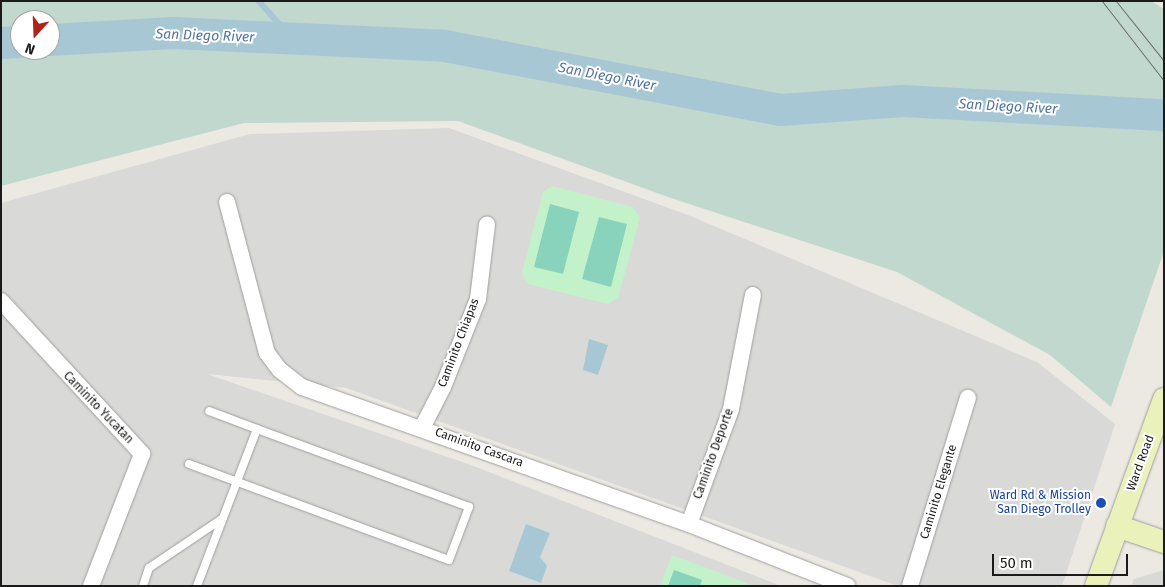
<!DOCTYPE html>
<html>
<head>
<meta charset="utf-8">
<style>
  body { margin:0 }
  #map { position:relative; width:1165px; height:587px; overflow:hidden; background:#ece9e2; font-family:"Fira Sans",sans-serif }
  div>[style] { position:absolute }
  .residential>* { inset:0; background:#d9d9d8 }
  .wetland>* { inset:0; background:#c1d8cf }
  .park>* { inset:0; background:#c3f2ca }
  .pitch>* { inset:0; background:#89d2bb }
  .water>* { inset:0; background:#a8c7d4 }
  .stream>* { height:5.5px; margin:-2.75px; padding:0 2.75px; transform-origin:2.75px; border-radius:2.75px; background:#a8c7d4 }
  .river>* { height:32px; margin:-16px; padding:0 16px; transform-origin:16px; border-radius:16px; background:#a8c7d4 }
  .roads { filter:drop-shadow(0 0 1px #9f9f9f) drop-shadow(0 0 1px #9f9f9f) }
  .lane>* { height:8px; margin:-4px; padding:0 4px; transform-origin:4px; border-radius:4px; background:#fff }
  .street>* { height:16px; margin:-8px; padding:0 8px; transform-origin:8px; border-radius:8px; background:#fff }
  .secondary>* { height:22px; margin:-11px; padding:0 11px; transform-origin:11px; border-radius:11px; background:#eaf1bb }
  .tram>* { height:1px; margin:-0.5px; padding:0 0.5px; transform-origin:0.5px; border-radius:0.5px; background:#696969 }
  .dots>* { width:14px; height:14px; translate:-50% -50%; box-sizing:border-box; border:2px solid #fff; border-radius:50% }
  span { translate:-50% -50%; white-space:nowrap; text-align:center; line-height:1.15; -webkit-text-stroke:4px #fff; paint-order:stroke }
  .street-label { font-size:12px; color:#1b1b1b }
  .transit-label { font-size:12px; color:#164399 }
  .right { translate:-100% -50%; text-align:right }
  .water-label { font-size:14px; color:#54749e; font-style:italic }
  .frame { position:absolute; inset:0; border:2px solid #1b1b1b; pointer-events:none }
  .north { position:absolute; left:10px; top:10px; width:50px; height:50px; box-sizing:border-box; background:#fff; border:1px solid #a4a4a4; border-radius:50%; rotate:200deg; font-size:14px; font-weight:700; line-height:20px; text-align:center; color:#1b1b1b }
  .north::after { content:''; display:block; margin:auto; width:18px; height:22px; background:#af2318; clip-path:polygon(50% 0,100% 100%,50% 72%,0 100%) }
  .scale { position:absolute; left:992px; top:554px; width:136px; height:22px; box-sizing:border-box; border:2px solid #1b1b1b; border-top:0; padding-left:6px; font-size:15px; line-height:18px; white-space:nowrap; color:#1b1b1b; -webkit-text-stroke:4px #fff; paint-order:stroke }
</style>
</head>
<body>
<div id="map">
  <div class="residential">
    <div style="clip-path:polygon(449px 128px,688px 215px,1037px 362px,1115px 424px,1062px 586px,898px 586px,346px 388px,207px 374px,471px 465px,781px 586px,1px 586px,1px 203px,250px 134px)"></div>
    <div style="clip-path:polygon(1164px 570px,1164px 586px,1131px 586px,1134px 579px)"></div>
  </div>
  <div class="wetland">
    <div style="clip-path:polygon(evenodd,1px 1px,1151px 1px,1164px 9px,1164px 251px,1111px 407px,1050px 355px,897px 272px,668px 197px,458px 121px,244px 123px,1px 186px,1px 1px,20px 20px,50px 20px,50px 50px,20px 50px,20px 20px)"></div>
  </div>
  <div class="park">
    <div style="clip-path:polygon(552px 186px,633px 207px,640px 218px,618px 298px,608px 304px,528px 284px,522px 273px,543px 192px)"></div>
    <div style="clip-path:polygon(672px 555px,747px 583px,746px 586px,660px 586px)"></div>
  </div>
  <div class="pitch">
    <div style="clip-path:polygon(550px 204px,579px 212px,563px 274px,534px 267px)"></div>
    <div style="clip-path:polygon(599px 217px,627px 224px,611px 287px,582px 279px)"></div>
    <div style="clip-path:polygon(674px 570px,702px 580px,700px 586px,668px 586px)"></div>
  </div>
  <div class="water">
    <div style="clip-path:polygon(589px 339px,608px 345px,598px 375px,583px 370px)"></div>
    <div style="clip-path:polygon(526px 524px,550px 533px,540px 557px,547px 566px,541px 583px,509px 571px)"></div>
  </div>
  <div class="stream">
    <div style="left:259px;top:1px;width:51px;rotate:48.2deg"></div>
  </div>
  <div class="river">
    <div style="left:50px;top:40px;width:123px;rotate:-3.3deg"></div>
    <div style="left:173px;top:33px;width:272px;rotate:2.7deg"></div>
    <div style="left:445px;top:46px;width:342px;rotate:10.8deg"></div>
    <div style="left:781px;top:110px;width:122px;rotate:-4.2deg"></div>
    <div style="left:903px;top:101px;width:261px;rotate:3.1deg"></div>
    <div style="left:1px;top:43px;width:19px;rotate:-3deg"></div>
  </div>
  <div class="roads">
    <div class="lane">
      <div style="left:189px;top:464px;width:277px;rotate:20.3deg"></div>
      <div style="left:449px;top:560px;width:57px;rotate:-69.3deg"></div>
      <div style="left:469px;top:507px;width:226px;rotate:-159.8deg"></div>
      <div style="left:143px;top:586px;width:19px;rotate:-72deg"></div>
      <div style="left:149px;top:568px;width:89px;rotate:-34deg"></div>
      <div style="left:197px;top:586px;width:168px;rotate:-69.1deg"></div>
      <div style="left:257px;top:429px;width:51px;rotate:-159.4deg"></div>
    </div>
    <div class="street">
      <div style="left:227px;top:202px;width:156px;rotate:75.2deg"></div>
      <div style="left:267px;top:353px;width:21px;rotate:53deg"></div>
      <div style="left:280px;top:370px;width:28px;rotate:38deg"></div>
      <div style="left:302px;top:387px;width:411px;rotate:19.5deg"></div>
      <div style="left:689px;top:524px;width:170px;rotate:21.4deg"></div>
      <div style="left:1px;top:301px;width:208px;rotate:47.3deg"></div>
      <div style="left:142px;top:454px;width:142px;rotate:111.1deg"></div>
      <div style="left:422px;top:428px;width:46px;rotate:-62.9deg"></div>
      <div style="left:443px;top:387px;width:95px;rotate:-68.3deg"></div>
      <div style="left:478px;top:299px;width:75px;rotate:-83.1deg"></div>
      <div style="left:689px;top:524px;width:122px;rotate:-69.9deg"></div>
      <div style="left:731px;top:409px;width:116px;rotate:-79.1deg"></div>
      <div style="left:910px;top:586px;width:197px;rotate:-72.9deg"></div>
    </div>
    <div class="secondary">
      <div style="left:1117px;top:526px;width:50px;rotate:18.8deg"></div>
      <div style="left:1096px;top:586px;width:199px;rotate:-70deg"></div>
    </div>
  </div>
  <div class="tram">
    <div style="left:1102px;top:1px;width:101px;rotate:52.2deg"></div>
    <div style="left:1116px;top:1px;width:77px;rotate:51.3deg"></div>
  </div>
  <div class="dots">
    <div style="left:1101px;top:503px;background:#1a4fb4"></div>
  </div>
  <div class="street-label">
    <span style="left:459px;top:343px;rotate:-69deg">Caminito Chiapas</span>
    <span style="left:98px;top:408px;rotate:46deg">Caminito Yucatan</span>
    <span style="left:479px;top:448px;rotate:20deg">Caminito Cascara</span>
    <span style="left:714px;top:454px;rotate:-70deg">Caminito Deporte</span>
    <span style="left:1141px;top:463px;rotate:-70deg">Ward Road</span>
    <span style="left:939px;top:492px;rotate:-73deg">Caminito Elegante</span>
  </div>
  <div class="transit-label">
    <span class="right" style="left:1091px;top:503px">Ward Rd &amp; Mission<br>San Diego Trolley</span>
  </div>
  <div class="water-label">
    <span style="left:205px;top:36px;rotate:2deg">San Diego River</span>
    <span style="left:607px;top:77px;rotate:11deg">San Diego River</span>
    <span style="left:1008px;top:107px;rotate:3deg">San Diego River</span>
  </div>
  <div class="frame"></div>
  <div class="north">N</div>
  <div class="scale">50 m</div>
</div>
</body>
</html>
